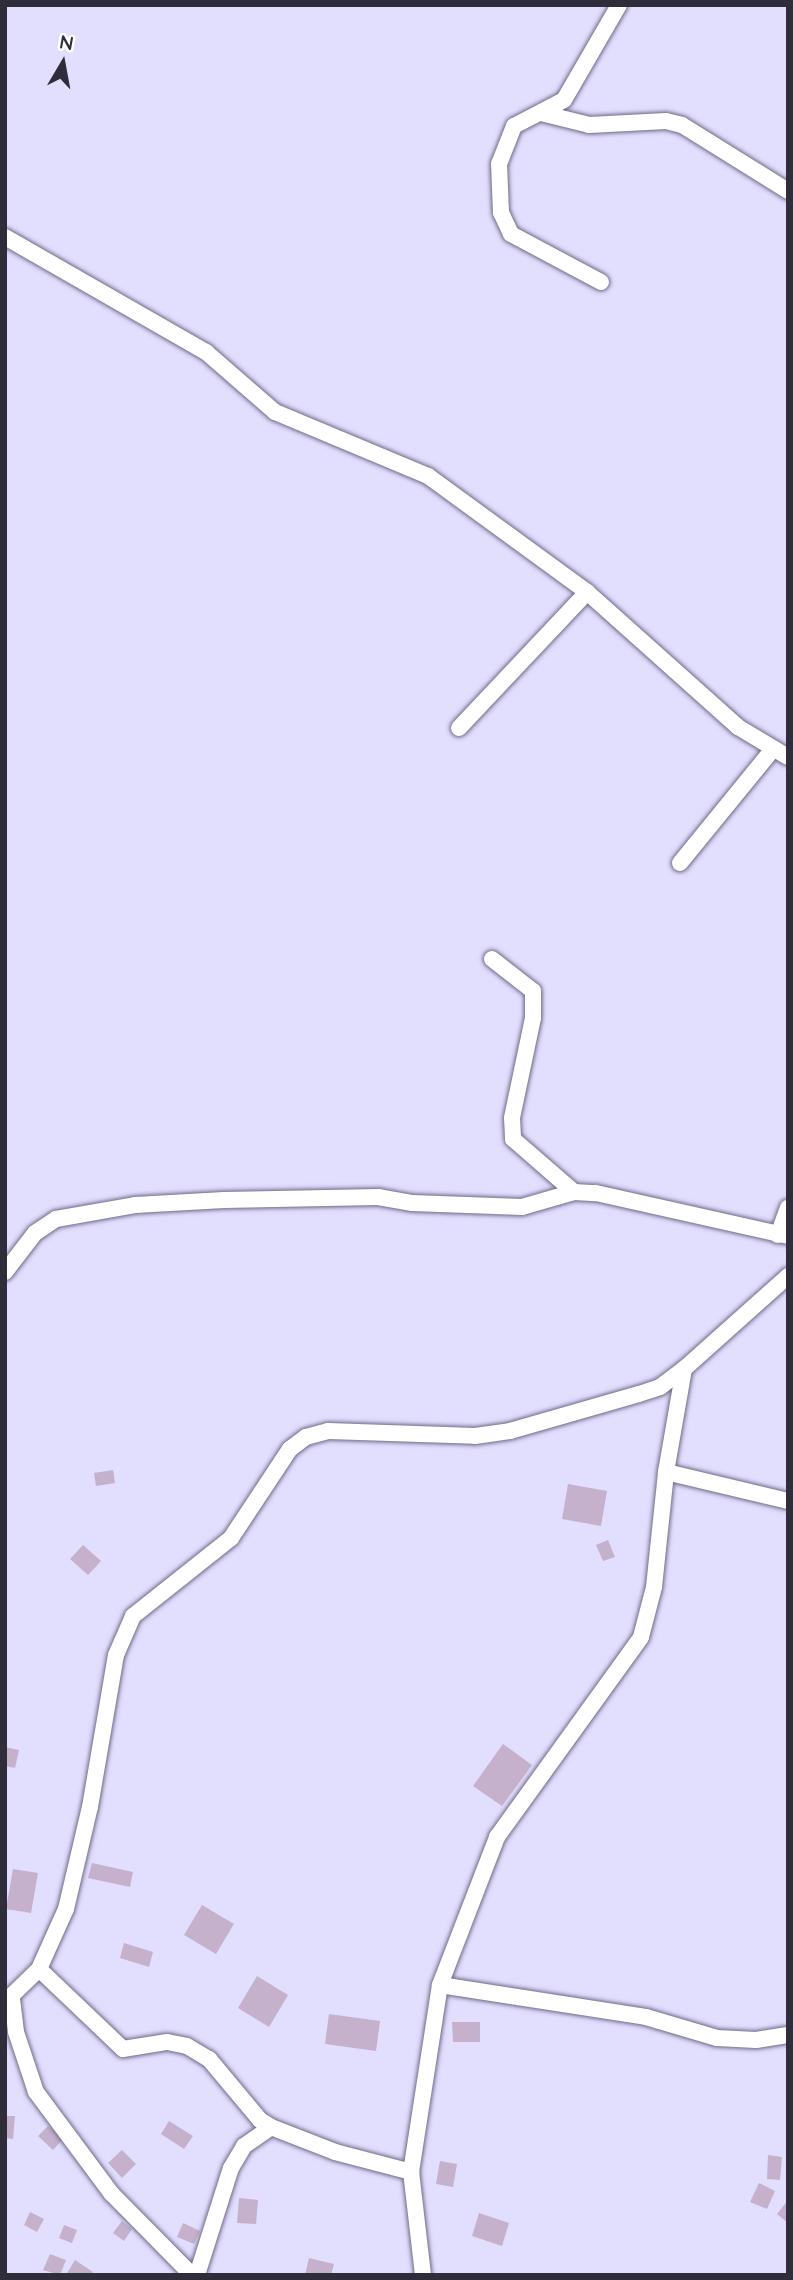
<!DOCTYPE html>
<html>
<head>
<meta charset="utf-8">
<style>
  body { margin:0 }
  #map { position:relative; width:793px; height:2280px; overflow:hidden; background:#e2defe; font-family:Quicksand,sans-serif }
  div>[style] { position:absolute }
  .building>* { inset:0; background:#c5b1cc }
  .roads { filter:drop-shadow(0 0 2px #6f6a87) drop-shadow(0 0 2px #6f6a87) }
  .minor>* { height:16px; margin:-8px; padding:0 8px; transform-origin:8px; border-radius:8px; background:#fff }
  span { translate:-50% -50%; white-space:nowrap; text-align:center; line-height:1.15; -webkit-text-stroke:6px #fff; paint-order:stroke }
  .frame { position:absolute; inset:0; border:7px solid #2f2d39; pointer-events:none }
  .north { position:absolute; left:28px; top:28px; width:70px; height:70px; -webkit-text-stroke:5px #fff; paint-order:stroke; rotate:10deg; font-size:19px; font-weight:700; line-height:28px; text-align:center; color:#2f2d39 }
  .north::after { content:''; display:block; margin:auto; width:24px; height:32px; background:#2f2d39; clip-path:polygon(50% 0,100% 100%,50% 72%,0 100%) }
</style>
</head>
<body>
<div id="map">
  <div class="building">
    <div style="clip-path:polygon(113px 1470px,115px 1483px,96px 1486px,94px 1473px)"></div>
    <div style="clip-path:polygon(568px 1484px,607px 1491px,601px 1526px,562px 1519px)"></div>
    <div style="clip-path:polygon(608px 1540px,615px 1557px,603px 1561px,596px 1545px)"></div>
    <div style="clip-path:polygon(83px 1545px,101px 1561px,88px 1575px,70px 1559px)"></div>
    <div style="clip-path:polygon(503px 1744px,532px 1765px,502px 1806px,473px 1786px)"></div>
    <div style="clip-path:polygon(5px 1747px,19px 1750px,15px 1768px,5px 1766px)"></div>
    <div style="clip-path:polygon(92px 1863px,133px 1872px,130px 1887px,88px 1878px)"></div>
    <div style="clip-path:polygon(13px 1869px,38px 1873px,31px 1913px,6px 1909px)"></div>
    <div style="clip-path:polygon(202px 1905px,234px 1924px,216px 1954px,184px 1935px)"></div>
    <div style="clip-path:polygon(124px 1943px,153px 1952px,149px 1967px,120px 1958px)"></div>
    <div style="clip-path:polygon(257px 1976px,288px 1995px,269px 2027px,238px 2008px)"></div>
    <div style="clip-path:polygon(329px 2014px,380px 2021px,376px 2051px,325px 2044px)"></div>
    <div style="clip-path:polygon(452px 2022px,480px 2022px,480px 2042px,453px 2042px)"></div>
    <div style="clip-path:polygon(5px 2116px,15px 2116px,13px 2139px,5px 2138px)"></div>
    <div style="clip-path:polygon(169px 2121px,193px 2136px,184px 2149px,161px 2134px)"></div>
    <div style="clip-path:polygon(48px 2126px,63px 2139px,53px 2150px,38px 2136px)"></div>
    <div style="clip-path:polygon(122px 2150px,136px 2164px,122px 2178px,108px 2163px)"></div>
    <div style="clip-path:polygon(768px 2155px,782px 2157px,780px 2180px,767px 2179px)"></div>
    <div style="clip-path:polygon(440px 2161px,457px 2164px,453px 2187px,436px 2184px)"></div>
    <div style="clip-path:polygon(759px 2183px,775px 2191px,767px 2209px,750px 2202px)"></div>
    <div style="clip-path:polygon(239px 2198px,258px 2200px,256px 2224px,237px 2223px)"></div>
    <div style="clip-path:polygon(788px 2200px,788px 2223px,777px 2214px)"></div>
    <div style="clip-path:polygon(30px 2212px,44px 2219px,37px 2232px,24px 2225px)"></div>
    <div style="clip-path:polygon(479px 2213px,509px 2223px,502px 2246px,472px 2236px)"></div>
    <div style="clip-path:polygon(122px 2221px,132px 2229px,124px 2241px,113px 2233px)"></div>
    <div style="clip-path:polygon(183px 2223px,200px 2231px,194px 2244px,177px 2237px)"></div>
    <div style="clip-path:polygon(64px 2225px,77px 2230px,72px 2243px,59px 2238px)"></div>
    <div style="clip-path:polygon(50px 2254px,66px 2260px,60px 2275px,43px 2270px)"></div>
    <div style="clip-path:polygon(309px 2258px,334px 2264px,331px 2275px,305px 2275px)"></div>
    <div style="clip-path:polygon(75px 2260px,93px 2272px,91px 2275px,66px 2275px)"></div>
  </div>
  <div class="roads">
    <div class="minor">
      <div style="left:541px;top:113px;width:49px;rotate:14deg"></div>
      <div style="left:589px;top:125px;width:77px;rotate:-3deg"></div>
      <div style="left:666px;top:121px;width:16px;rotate:14deg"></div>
      <div style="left:682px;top:125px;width:125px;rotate:31.9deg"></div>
      <div style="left:5px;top:237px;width:232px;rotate:29.8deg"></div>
      <div style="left:206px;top:352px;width:91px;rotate:41deg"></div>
      <div style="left:275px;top:412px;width:166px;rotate:22.7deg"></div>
      <div style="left:428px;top:476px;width:197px;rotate:36.1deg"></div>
      <div style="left:587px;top:592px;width:203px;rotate:41.8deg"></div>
      <div style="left:738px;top:727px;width:58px;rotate:31deg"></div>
      <div style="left:601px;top:282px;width:102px;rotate:-151.9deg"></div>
      <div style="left:511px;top:234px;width:23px;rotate:-115deg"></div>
      <div style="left:501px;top:213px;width:49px;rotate:-92.3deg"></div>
      <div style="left:499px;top:164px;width:41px;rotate:-68.5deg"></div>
      <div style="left:514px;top:126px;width:56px;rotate:-27.5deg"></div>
      <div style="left:564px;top:100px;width:110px;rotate:-59.9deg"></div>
      <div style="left:459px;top:728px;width:187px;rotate:-46.7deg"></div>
      <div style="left:680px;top:863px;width:147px;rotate:-50.8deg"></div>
      <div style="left:492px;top:959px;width:52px;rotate:38deg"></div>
      <div style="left:533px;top:991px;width:27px;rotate:90deg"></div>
      <div style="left:533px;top:1018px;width:102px;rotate:101.9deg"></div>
      <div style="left:512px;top:1118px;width:21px;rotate:87deg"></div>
      <div style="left:513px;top:1139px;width:81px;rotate:41deg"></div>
      <div style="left:778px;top:1235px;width:29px;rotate:-70deg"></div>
      <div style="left:5px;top:1272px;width:49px;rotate:-52.4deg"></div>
      <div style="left:35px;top:1233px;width:25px;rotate:-34deg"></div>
      <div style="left:56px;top:1219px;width:80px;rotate:-10deg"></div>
      <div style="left:135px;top:1205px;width:89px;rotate:-3.2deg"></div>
      <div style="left:224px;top:1200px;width:154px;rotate:-1.1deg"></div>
      <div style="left:378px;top:1197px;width:35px;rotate:10deg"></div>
      <div style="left:412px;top:1203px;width:110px;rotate:2.1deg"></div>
      <div style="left:522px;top:1207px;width:54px;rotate:-16.1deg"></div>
      <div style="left:574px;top:1192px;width:22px;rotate:3deg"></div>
      <div style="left:596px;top:1193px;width:197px;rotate:12.6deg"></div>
      <div style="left:666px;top:1472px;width:125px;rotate:13.4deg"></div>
      <div style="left:39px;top:1969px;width:116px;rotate:43.6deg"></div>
      <div style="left:123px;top:2049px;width:45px;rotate:-9deg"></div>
      <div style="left:167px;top:2042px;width:20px;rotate:11deg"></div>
      <div style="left:187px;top:2046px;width:26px;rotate:31deg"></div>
      <div style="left:209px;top:2059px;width:80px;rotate:50.1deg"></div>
      <div style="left:260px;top:2120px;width:13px;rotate:32deg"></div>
      <div style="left:271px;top:2127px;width:69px;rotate:21.3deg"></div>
      <div style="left:335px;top:2152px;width:79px;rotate:14.7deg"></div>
      <div style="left:440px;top:1985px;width:208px;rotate:8.8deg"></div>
      <div style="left:646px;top:2017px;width:74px;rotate:16.5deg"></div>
      <div style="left:717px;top:2038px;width:39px;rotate:3deg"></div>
      <div style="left:756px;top:2040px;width:32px;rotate:-9deg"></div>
      <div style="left:12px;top:1999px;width:33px;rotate:83deg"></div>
      <div style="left:16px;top:2032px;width:63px;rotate:71.6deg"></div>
      <div style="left:36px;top:2092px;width:126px;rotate:53.4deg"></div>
      <div style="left:111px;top:2193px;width:115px;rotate:45.4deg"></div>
      <div style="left:5px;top:2002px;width:47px;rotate:-44.1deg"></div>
      <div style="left:39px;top:1969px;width:66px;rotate:-65.8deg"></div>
      <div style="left:66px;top:1909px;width:105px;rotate:-76.8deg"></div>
      <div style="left:90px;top:1807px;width:154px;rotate:-80.3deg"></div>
      <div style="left:116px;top:1655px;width:43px;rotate:-66.4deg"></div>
      <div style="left:133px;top:1616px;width:125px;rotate:-38.5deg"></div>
      <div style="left:231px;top:1538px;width:107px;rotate:-56.5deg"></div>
      <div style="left:290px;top:1449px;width:20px;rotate:-37deg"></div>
      <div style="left:306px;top:1437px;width:23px;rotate:-15deg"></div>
      <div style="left:328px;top:1431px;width:147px;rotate:1.9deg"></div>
      <div style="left:475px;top:1436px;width:35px;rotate:-8deg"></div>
      <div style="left:510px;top:1431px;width:134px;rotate:-16deg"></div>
      <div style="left:639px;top:1394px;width:22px;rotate:-18deg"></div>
      <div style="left:660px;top:1387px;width:30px;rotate:-37deg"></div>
      <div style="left:684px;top:1369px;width:140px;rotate:-41.8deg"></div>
      <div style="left:197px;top:2275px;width:112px;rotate:-72.4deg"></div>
      <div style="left:231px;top:2168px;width:26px;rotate:-59deg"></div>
      <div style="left:244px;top:2146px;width:33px;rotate:-35deg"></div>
      <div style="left:423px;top:2275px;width:104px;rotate:-96.6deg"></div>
      <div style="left:411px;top:2172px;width:189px;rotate:-81.2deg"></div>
      <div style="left:440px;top:1985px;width:159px;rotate:-68.9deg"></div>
      <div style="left:497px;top:1837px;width:246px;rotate:-54.2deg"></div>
      <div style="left:641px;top:1637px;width:52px;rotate:-75.4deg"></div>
      <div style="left:654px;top:1587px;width:116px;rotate:-84deg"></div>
      <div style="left:666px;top:1472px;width:105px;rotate:-80.1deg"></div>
    </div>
  </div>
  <div class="frame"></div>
  <div class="north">N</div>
</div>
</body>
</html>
